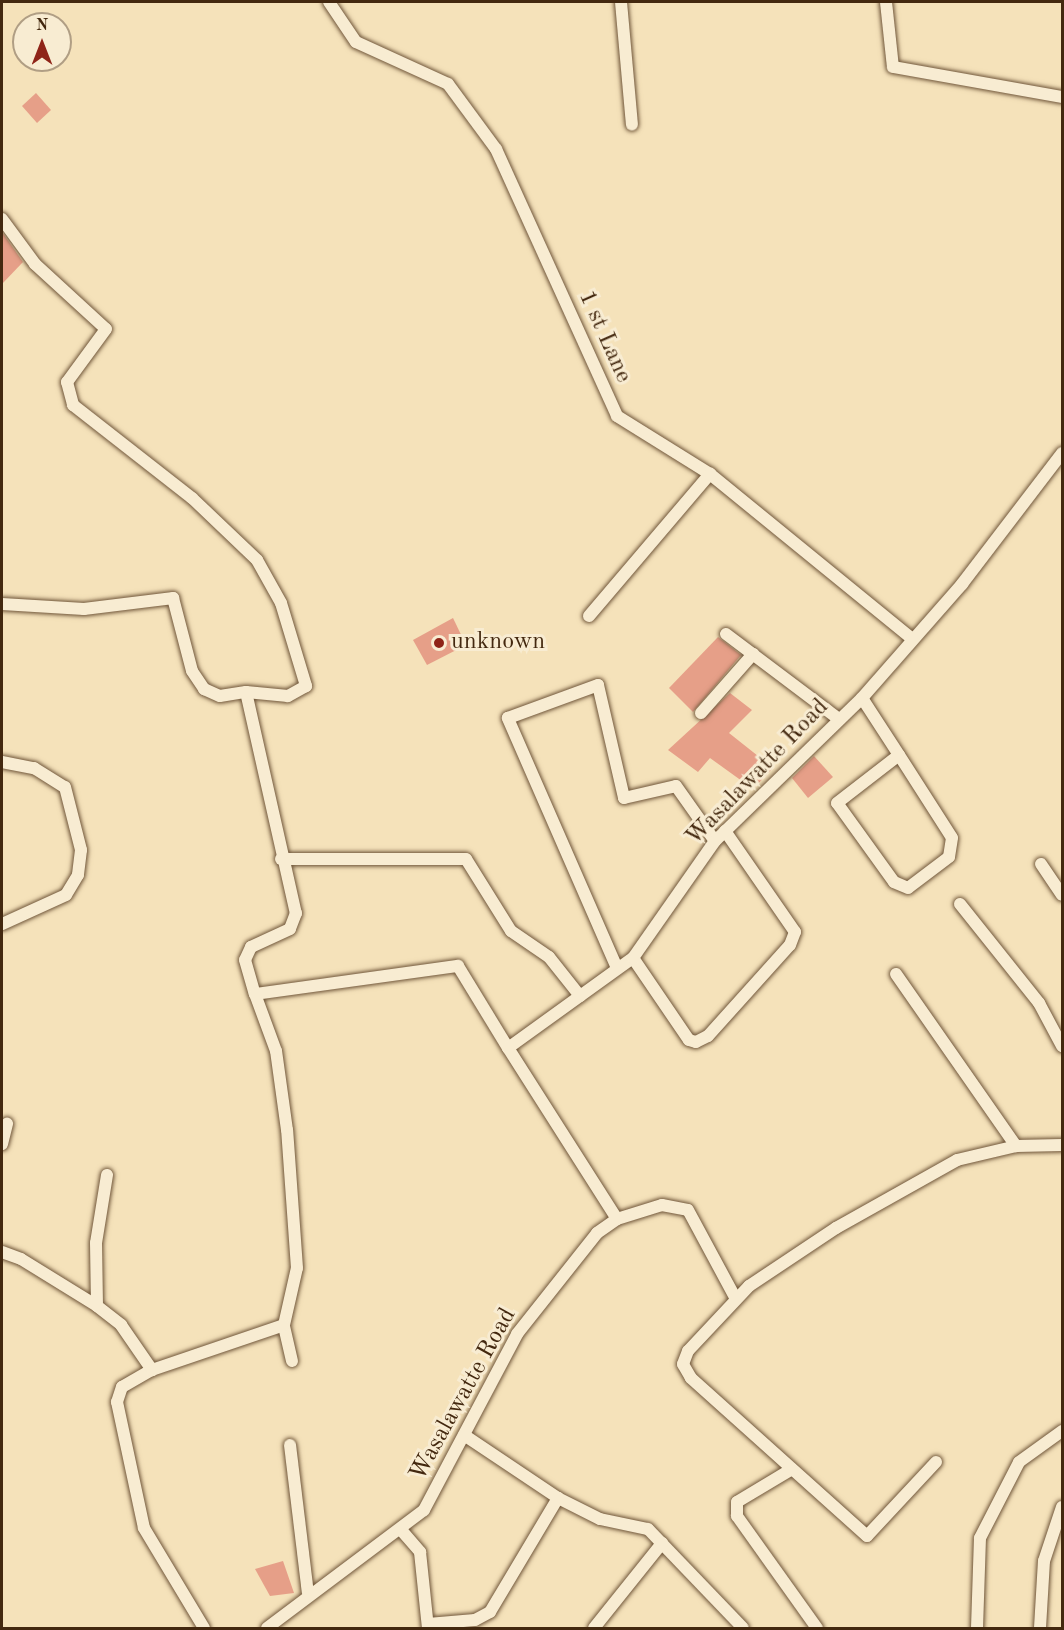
<!DOCTYPE html>
<html>
<head>
<meta charset="utf-8">
<style>
  body { margin:0 }
  #map { position:relative; width:1064px; height:1630px; overflow:hidden; background:#f5e2ba; font-family:"Old Standard TT",serif }
  div>[style] { position:absolute }
  .building>* { inset:0; background:#e69f88 }
  .roads { filter:drop-shadow(0 0 2px #70563a) drop-shadow(0 0 2px #70563a) }
  .street>* { height:12px; margin:-6px; padding:0 6px; transform-origin:6px; border-radius:6px; background:#f8ecd2 }
  .dots>* { width:16px; height:16px; translate:-50% -50%; box-sizing:border-box; border:3px solid #f8ecd2; border-radius:50% }
  span { translate:-50% -50%; white-space:nowrap; text-align:center; line-height:1.15; -webkit-text-stroke:6px #f8ecd2; paint-order:stroke }
  .street-label { font-size:24px; color:#43280f }
  .poi-label { font-size:24px; color:#43280f }
  .left { translate:0 -50%; text-align:left }
  .frame { position:absolute; inset:0; border:3px solid #43280f; pointer-events:none }
  .north { position:absolute; left:12px; top:12px; width:60px; height:60px; box-sizing:border-box; background:#f8ecd2; border:2px solid #b09e84; border-radius:50%; rotate:0deg; font-size:16px; font-weight:700; line-height:24px; text-align:center; color:#43280f }
  .north::after { content:''; display:block; margin:auto; width:21px; height:27px; background:#8f2418; clip-path:polygon(50% 0,100% 100%,50% 72%,0 100%) }
</style>
</head>
<body>
<div id="map">
  <div class="building">
    <div style="clip-path:polygon(36px 93px,51px 110px,37px 123px,22px 106px)"></div>
    <div style="clip-path:polygon(2px 232px,23px 262px,2px 284px)"></div>
    <div style="clip-path:polygon(453px 618px,466px 645px,427px 665px,413px 640px)"></div>
    <div style="clip-path:polygon(718px 637px,741px 655px,693px 712px,669px 688px)"></div>
    <div style="clip-path:polygon(730px 693px,752px 710px,729px 733px,773px 768px,753px 789px,710px 758px,698px 772px,668px 750px)"></div>
    <div style="clip-path:polygon(814px 756px,833px 777px,808px 798px,792px 778px)"></div>
    <div style="clip-path:polygon(283px 1561px,294px 1593px,270px 1596px,255px 1569px)"></div>
  </div>
  <div class="roads">
    <div class="street">
      <div style="left:329px;top:2px;width:48px;rotate:56deg"></div>
      <div style="left:356px;top:42px;width:101px;rotate:24.5deg"></div>
      <div style="left:448px;top:84px;width:81px;rotate:53.6deg"></div>
      <div style="left:496px;top:149px;width:293px;rotate:65.6deg"></div>
      <div style="left:617px;top:416px;width:110px;rotate:31.9deg"></div>
      <div style="left:710px;top:474px;width:259px;rotate:39.2deg"></div>
      <div style="left:621px;top:2px;width:123px;rotate:84.9deg"></div>
      <div style="left:886px;top:2px;width:65px;rotate:83.9deg"></div>
      <div style="left:893px;top:67px;width:172px;rotate:10.1deg"></div>
      <div style="left:2px;top:219px;width:56px;rotate:53.7deg"></div>
      <div style="left:35px;top:264px;width:96px;rotate:42.5deg"></div>
      <div style="left:106px;top:329px;width:66px;rotate:126.3deg"></div>
      <div style="left:67px;top:382px;width:24px;rotate:75deg"></div>
      <div style="left:73px;top:405px;width:151px;rotate:38deg"></div>
      <div style="left:192px;top:498px;width:90px;rotate:43.6deg"></div>
      <div style="left:257px;top:560px;width:49px;rotate:60.8deg"></div>
      <div style="left:281px;top:603px;width:87px;rotate:73.2deg"></div>
      <div style="left:306px;top:686px;width:21px;rotate:151deg"></div>
      <div style="left:288px;top:696px;width:42px;rotate:-174.6deg"></div>
      <div style="left:246px;top:692px;width:227px;rotate:77.3deg"></div>
      <div style="left:296px;top:913px;width:17px;rotate:111deg"></div>
      <div style="left:290px;top:929px;width:43px;rotate:155.2deg"></div>
      <div style="left:251px;top:947px;width:14px;rotate:115deg"></div>
      <div style="left:245px;top:960px;width:35px;rotate:74deg"></div>
      <div style="left:2px;top:604px;width:82px;rotate:3.5deg"></div>
      <div style="left:84px;top:609px;width:90px;rotate:-7deg"></div>
      <div style="left:173px;top:598px;width:75px;rotate:75.4deg"></div>
      <div style="left:192px;top:671px;width:22px;rotate:56deg"></div>
      <div style="left:204px;top:689px;width:17px;rotate:24deg"></div>
      <div style="left:220px;top:696px;width:26px;rotate:-9deg"></div>
      <div style="left:589px;top:616px;width:187px;rotate:-49.6deg"></div>
      <div style="left:726px;top:634px;width:141px;rotate:37deg"></div>
      <div style="left:862px;top:698px;width:68px;rotate:57deg"></div>
      <div style="left:899px;top:755px;width:98px;rotate:57.4deg"></div>
      <div style="left:952px;top:838px;width:19px;rotate:99deg"></div>
      <div style="left:949px;top:857px;width:51px;rotate:142.9deg"></div>
      <div style="left:908px;top:888px;width:15px;rotate:-157deg"></div>
      <div style="left:894px;top:882px;width:97px;rotate:-125.8deg"></div>
      <div style="left:837px;top:803px;width:78px;rotate:-37.7deg"></div>
      <div style="left:701px;top:713px;width:79px;rotate:-48.6deg"></div>
      <div style="left:2px;top:762px;width:33px;rotate:11deg"></div>
      <div style="left:34px;top:768px;width:36px;rotate:32deg"></div>
      <div style="left:65px;top:787px;width:65px;rotate:75.7deg"></div>
      <div style="left:81px;top:850px;width:25px;rotate:97deg"></div>
      <div style="left:78px;top:875px;width:23px;rotate:121deg"></div>
      <div style="left:66px;top:895px;width:70px;rotate:155.6deg"></div>
      <div style="left:281px;top:859px;width:185px"></div>
      <div style="left:466px;top:859px;width:85px;rotate:58deg"></div>
      <div style="left:511px;top:931px;width:46px;rotate:34.4deg"></div>
      <div style="left:549px;top:957px;width:50px;rotate:51.5deg"></div>
      <div style="left:1041px;top:864px;width:37px;rotate:56deg"></div>
      <div style="left:960px;top:904px;width:127px;rotate:51.4deg"></div>
      <div style="left:1039px;top:1003px;width:49px;rotate:61.9deg"></div>
      <div style="left:633px;top:958px;width:99px;rotate:55.7deg"></div>
      <div style="left:689px;top:1040px;width:7px;rotate:16deg"></div>
      <div style="left:696px;top:1042px;width:13px;rotate:-27deg"></div>
      <div style="left:708px;top:1036px;width:122px;rotate:-48deg"></div>
      <div style="left:790px;top:945px;width:14px;rotate:-69deg"></div>
      <div style="left:795px;top:932px;width:123px;rotate:-124.7deg"></div>
      <div style="left:617px;top:968px;width:273px;rotate:-113.6deg"></div>
      <div style="left:508px;top:718px;width:96px;rotate:-20.1deg"></div>
      <div style="left:598px;top:685px;width:116px;rotate:77deg"></div>
      <div style="left:624px;top:798px;width:53px;rotate:-13deg"></div>
      <div style="left:676px;top:786px;width:67px;rotate:54.7deg"></div>
      <div style="left:896px;top:974px;width:210px;rotate:55.1deg"></div>
      <div style="left:2px;top:1144px;width:21px;rotate:-76deg"></div>
      <div style="left:617px;top:1219px;width:47px;rotate:-17.3deg"></div>
      <div style="left:662px;top:1205px;width:26px;rotate:11deg"></div>
      <div style="left:688px;top:1210px;width:101px;rotate:61.7deg"></div>
      <div style="left:2px;top:1252px;width:20px;rotate:20deg"></div>
      <div style="left:21px;top:1259px;width:89px;rotate:31.7deg"></div>
      <div style="left:97px;top:1306px;width:31px;rotate:38deg"></div>
      <div style="left:121px;top:1325px;width:55px;rotate:55.4deg"></div>
      <div style="left:97px;top:1306px;width:63px;rotate:-90.9deg"></div>
      <div style="left:96px;top:1243px;width:69px;rotate:-80.8deg"></div>
      <div style="left:292px;top:1361px;width:37px;rotate:-103deg"></div>
      <div style="left:284px;top:1325px;width:58px;rotate:-77.2deg"></div>
      <div style="left:297px;top:1268px;width:138px;rotate:-94.1deg"></div>
      <div style="left:287px;top:1130px;width:80px;rotate:-97.9deg"></div>
      <div style="left:276px;top:1051px;width:61px;rotate:-110.2deg"></div>
      <div style="left:255px;top:994px;width:205px;rotate:-7.9deg"></div>
      <div style="left:458px;top:966px;width:96px;rotate:58.6deg"></div>
      <div style="left:464px;top:1435px;width:113px;rotate:33.8deg"></div>
      <div style="left:558px;top:1498px;width:47px;rotate:26.6deg"></div>
      <div style="left:600px;top:1519px;width:49px;rotate:11.8deg"></div>
      <div style="left:648px;top:1529px;width:137px;rotate:46.2deg"></div>
      <div style="left:290px;top:1445px;width:149px;rotate:83.1deg"></div>
      <div style="left:936px;top:1462px;width:101px;rotate:133deg"></div>
      <div style="left:867px;top:1536px;width:237px;rotate:-138.1deg"></div>
      <div style="left:691px;top:1378px;width:16px;rotate:-120deg"></div>
      <div style="left:683px;top:1364px;width:14px;rotate:-69deg"></div>
      <div style="left:688px;top:1351px;width:89px;rotate:-46.8deg"></div>
      <div style="left:749px;top:1286px;width:105px;rotate:-33.7deg"></div>
      <div style="left:836px;top:1228px;width:139px;rotate:-29.3deg"></div>
      <div style="left:957px;top:1160px;width:61px;rotate:-13.3deg"></div>
      <div style="left:1016px;top:1146px;width:46px;rotate:-1.2deg"></div>
      <div style="left:792px;top:1469px;width:64px;rotate:149deg"></div>
      <div style="left:737px;top:1502px;width:14px;rotate:90deg"></div>
      <div style="left:737px;top:1516px;width:138px;rotate:54.5deg"></div>
      <div style="left:402px;top:1531px;width:28px;rotate:49deg"></div>
      <div style="left:420px;top:1552px;width:76px;rotate:84deg"></div>
      <div style="left:428px;top:1624px;width:47px;rotate:-4.9deg"></div>
      <div style="left:475px;top:1620px;width:17px;rotate:-28deg"></div>
      <div style="left:490px;top:1612px;width:133px;rotate:-59.2deg"></div>
      <div style="left:204px;top:1628px;width:117px;rotate:-121deg"></div>
      <div style="left:144px;top:1528px;width:129px;rotate:-102.1deg"></div>
      <div style="left:117px;top:1402px;width:16px;rotate:-72deg"></div>
      <div style="left:122px;top:1387px;width:34px;rotate:-30deg"></div>
      <div style="left:152px;top:1370px;width:139px;rotate:-18.8deg"></div>
      <div style="left:267px;top:1628px;width:196px;rotate:-36.9deg"></div>
      <div style="left:424px;top:1510px;width:199px;rotate:-62.1deg"></div>
      <div style="left:517px;top:1334px;width:129px;rotate:-51.6deg"></div>
      <div style="left:597px;top:1233px;width:24px;rotate:-35deg"></div>
      <div style="left:617px;top:1219px;width:203px;rotate:-122.5deg"></div>
      <div style="left:508px;top:1048px;width:154px;rotate:-35.8deg"></div>
      <div style="left:633px;top:958px;width:143px;rotate:-55deg"></div>
      <div style="left:715px;top:841px;width:205px;rotate:-44.2deg"></div>
      <div style="left:862px;top:698px;width:152px;rotate:-48.7deg"></div>
      <div style="left:962px;top:584px;width:165px;rotate:-52.6deg"></div>
      <div style="left:594px;top:1628px;width:109px;rotate:-51.3deg"></div>
      <div style="left:977px;top:1628px;width:90px;rotate:-88.1deg"></div>
      <div style="left:980px;top:1538px;width:85px;rotate:-62.8deg"></div>
      <div style="left:1019px;top:1462px;width:53px;rotate:-35.8deg"></div>
      <div style="left:1040px;top:1628px;width:67px;rotate:-86.6deg"></div>
      <div style="left:1044px;top:1561px;width:57px;rotate:-71.6deg"></div>
    </div>
  </div>
  <div class="dots">
    <div style="left:439px;top:643px;background:#8f2418"></div>
  </div>
  <div class="street-label">
    <span style="left:604px;top:337px;rotate:66deg">1 st Lane</span>
    <span style="left:758px;top:773px;rotate:-46deg">Wasalawatte Road</span>
    <span style="left:464px;top:1395px;rotate:-61deg">Wasalawatte Road</span>
  </div>
  <div class="poi-label">
    <span class="left" style="left:451px;top:643px">unknown</span>
  </div>
  <div class="frame"></div>
  <div class="north">N</div>
</div>
</body>
</html>
